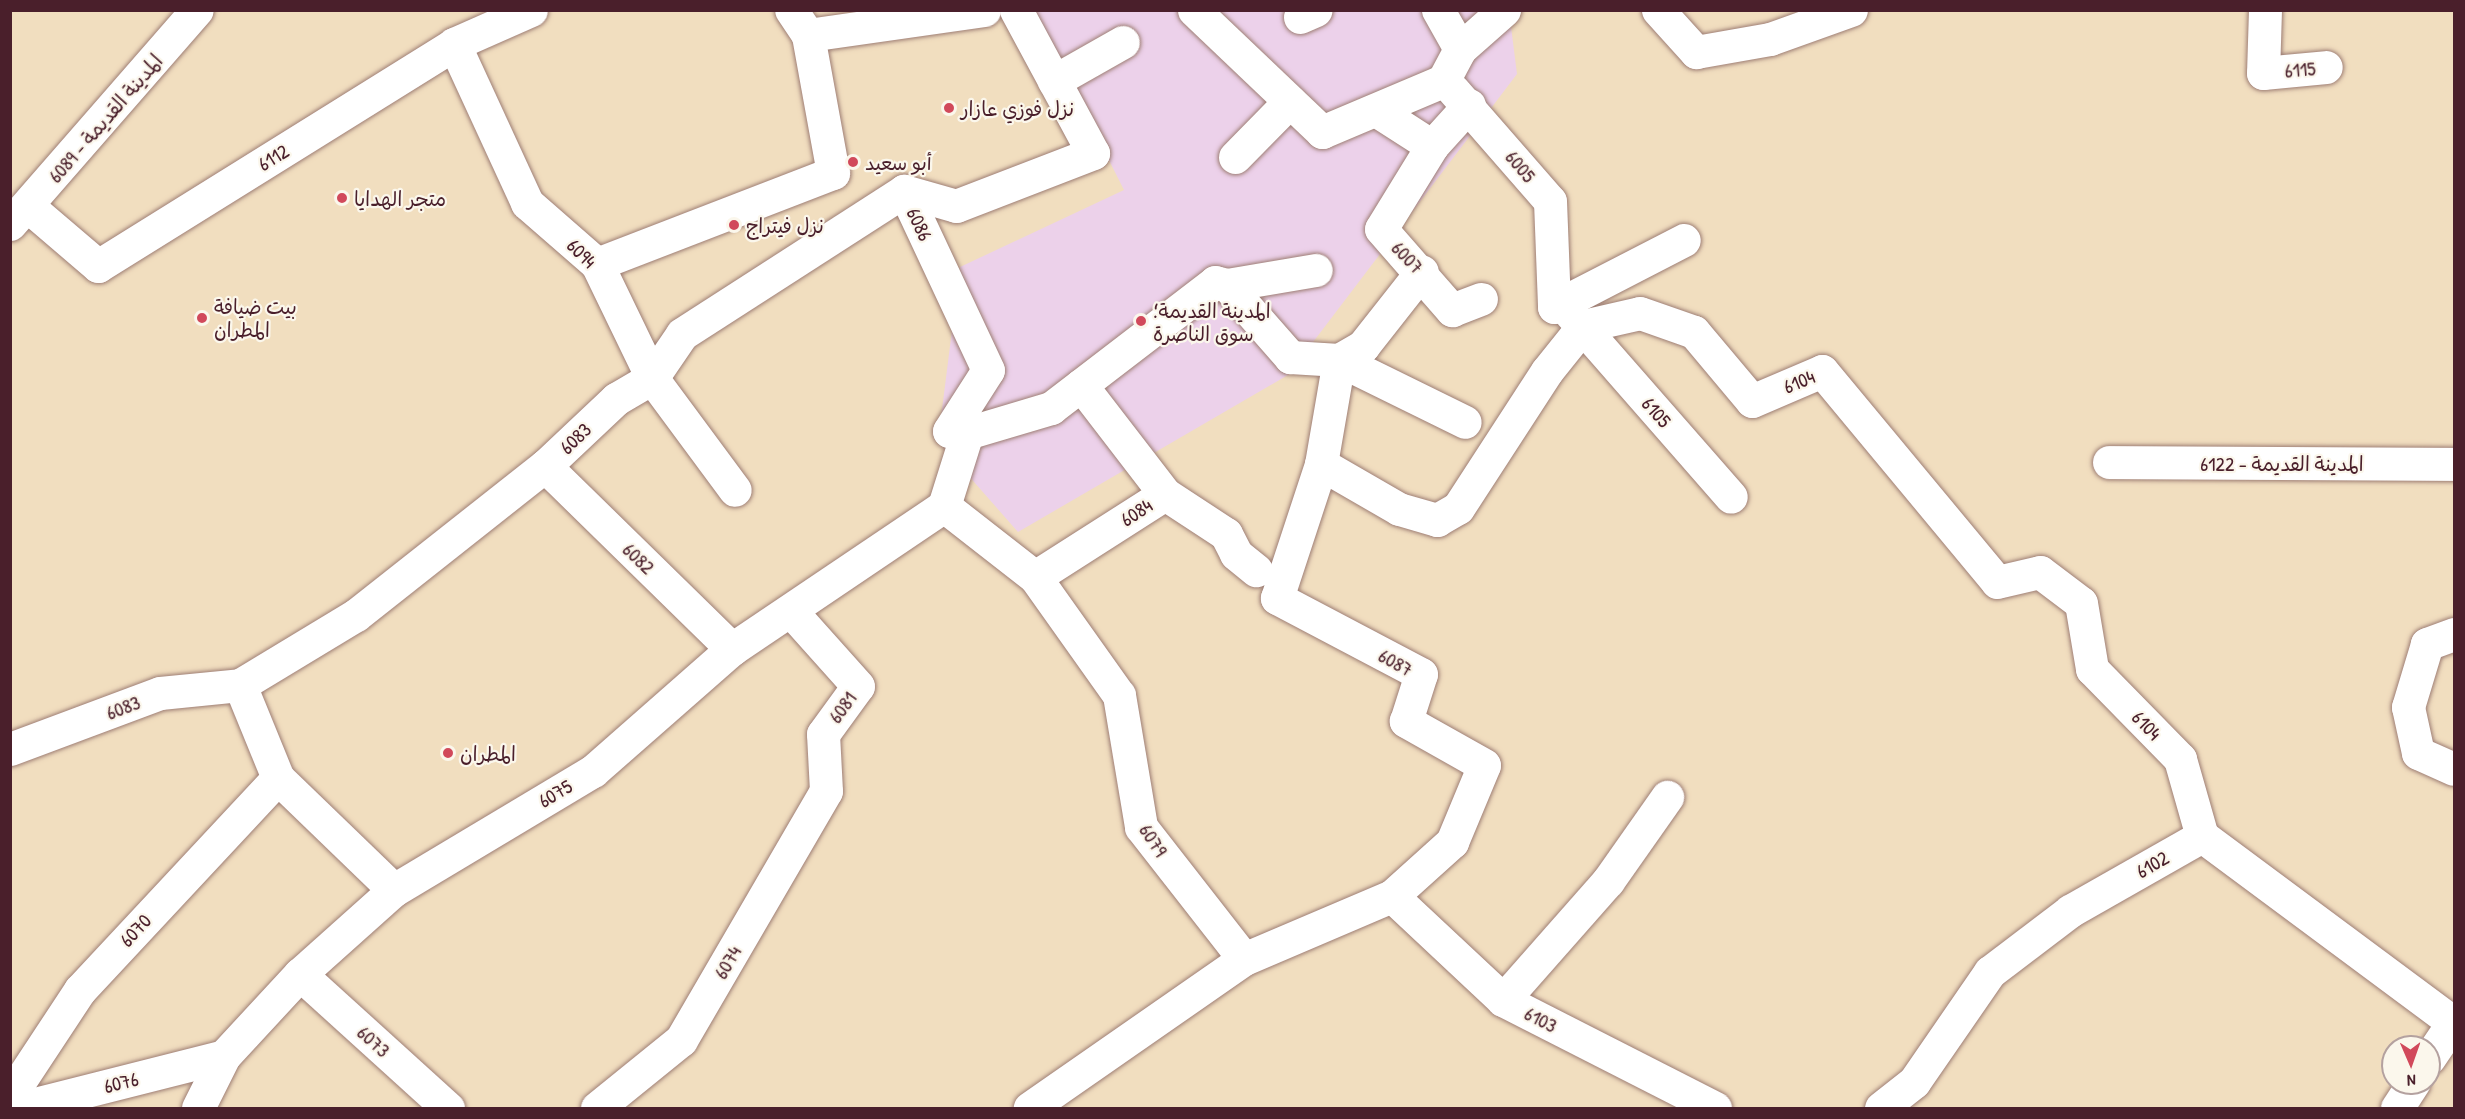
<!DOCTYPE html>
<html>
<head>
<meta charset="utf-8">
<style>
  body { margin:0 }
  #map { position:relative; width:2465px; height:1119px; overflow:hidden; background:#f1debf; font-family:"Patrick Hand","Playpen Sans Arabic",sans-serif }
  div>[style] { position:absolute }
  .built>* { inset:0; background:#ecd1ea }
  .roads { filter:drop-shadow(0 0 2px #9e7e75) drop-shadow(0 0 2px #9e7e75) }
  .street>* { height:33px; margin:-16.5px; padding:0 16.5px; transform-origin:16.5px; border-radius:16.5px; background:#fff }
  .dots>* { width:16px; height:16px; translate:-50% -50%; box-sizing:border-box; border:3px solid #fbf7ec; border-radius:50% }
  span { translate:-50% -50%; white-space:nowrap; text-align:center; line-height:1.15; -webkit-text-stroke:4.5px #fbf7ec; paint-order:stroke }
  .street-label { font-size:20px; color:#4a1f2b }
  .poi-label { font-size:20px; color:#4a1f2b }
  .left { translate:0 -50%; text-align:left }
  .frame { position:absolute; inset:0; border:12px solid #4a1f2b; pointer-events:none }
  .north { position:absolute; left:2381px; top:1035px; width:60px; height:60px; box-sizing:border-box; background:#fbf7ec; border:2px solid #b4a19f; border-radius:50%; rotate:178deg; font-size:16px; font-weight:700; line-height:24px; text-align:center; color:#4a1f2b }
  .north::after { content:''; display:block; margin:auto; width:21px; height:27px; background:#d1495b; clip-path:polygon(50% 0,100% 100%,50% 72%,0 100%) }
</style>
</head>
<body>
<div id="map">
  <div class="built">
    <div style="clip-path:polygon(1034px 11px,1509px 11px,1517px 74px,1288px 375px,1018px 532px,938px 441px,960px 267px,1124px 190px)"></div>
  </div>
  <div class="roads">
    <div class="street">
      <div style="left:1194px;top:10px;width:177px;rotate:43.6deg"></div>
      <div style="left:1322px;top:132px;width:131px;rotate:-22.9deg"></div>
      <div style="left:1438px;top:10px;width:45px;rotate:60.6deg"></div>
      <div style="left:1658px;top:10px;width:57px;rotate:47.9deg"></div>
      <div style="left:1696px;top:52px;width:75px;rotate:-10deg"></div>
      <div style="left:1770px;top:39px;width:86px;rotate:-19.7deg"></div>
      <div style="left:2265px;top:10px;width:63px;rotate:91.8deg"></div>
      <div style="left:2263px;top:73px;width:63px;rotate:-5.4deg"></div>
      <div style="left:1300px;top:17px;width:17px;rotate:-24deg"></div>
      <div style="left:808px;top:35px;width:178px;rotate:-8.1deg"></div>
      <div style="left:454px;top:44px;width:175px;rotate:65.3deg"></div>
      <div style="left:527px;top:203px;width:93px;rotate:41.1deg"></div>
      <div style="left:597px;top:264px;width:127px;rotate:64.2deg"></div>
      <div style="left:652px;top:378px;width:139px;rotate:53.5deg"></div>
      <div style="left:1054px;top:81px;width:79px;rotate:-29.5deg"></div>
      <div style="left:1443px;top:81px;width:36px;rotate:-62deg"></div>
      <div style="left:1460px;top:49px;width:59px;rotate:-41.6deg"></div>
      <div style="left:1453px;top:90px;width:147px;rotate:48.9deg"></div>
      <div style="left:1550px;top:201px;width:106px;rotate:87.8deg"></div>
      <div style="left:1469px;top:105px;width:55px;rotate:132.1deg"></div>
      <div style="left:1432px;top:146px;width:97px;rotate:121.6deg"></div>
      <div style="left:1381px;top:229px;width:108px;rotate:48.8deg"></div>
      <div style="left:1452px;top:310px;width:31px;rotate:-21deg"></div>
      <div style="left:1379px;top:112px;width:63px;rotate:32.7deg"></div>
      <div style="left:1235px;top:157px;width:78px;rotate:-45.5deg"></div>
      <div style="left:29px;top:207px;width:91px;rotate:40.5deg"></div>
      <div style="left:98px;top:266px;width:420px;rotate:-31.9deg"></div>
      <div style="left:454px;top:44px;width:84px;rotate:-23.8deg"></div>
      <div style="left:10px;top:224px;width:284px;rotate:-48.9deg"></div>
      <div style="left:597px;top:264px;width:253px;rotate:-21.1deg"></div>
      <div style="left:833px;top:173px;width:140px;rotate:-100.3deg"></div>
      <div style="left:808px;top:35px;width:30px;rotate:-124deg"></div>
      <div style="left:1227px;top:285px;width:96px;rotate:48.8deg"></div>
      <div style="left:1290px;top:357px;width:49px;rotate:3.5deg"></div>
      <div style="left:1339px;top:360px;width:140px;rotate:26.2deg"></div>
      <div style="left:1554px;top:307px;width:146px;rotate:-27.3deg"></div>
      <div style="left:1570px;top:313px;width:244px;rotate:48.8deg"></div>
      <div style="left:1081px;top:385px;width:138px;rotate:52.4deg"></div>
      <div style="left:1165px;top:494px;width:73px;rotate:33.3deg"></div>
      <div style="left:1226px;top:534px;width:22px;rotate:63deg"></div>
      <div style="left:1236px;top:554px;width:26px;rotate:39deg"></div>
      <div style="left:967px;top:433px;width:88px;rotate:-16.6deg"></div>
      <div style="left:1051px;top:408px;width:207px;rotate:-37.5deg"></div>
      <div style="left:1215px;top:282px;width:12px;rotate:14deg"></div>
      <div style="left:1227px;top:285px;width:90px;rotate:-9.6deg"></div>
      <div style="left:2109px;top:462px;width:345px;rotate:0.3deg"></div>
      <div style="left:1321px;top:464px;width:90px;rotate:30deg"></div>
      <div style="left:1399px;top:509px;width:40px;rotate:16deg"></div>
      <div style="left:1437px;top:520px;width:24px;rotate:-30deg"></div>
      <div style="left:1458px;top:508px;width:163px;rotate:-57deg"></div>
      <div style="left:1547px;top:371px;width:58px;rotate:-51.3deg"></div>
      <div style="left:1583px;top:326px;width:58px;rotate:-12.8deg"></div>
      <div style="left:1640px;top:313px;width:57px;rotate:19.4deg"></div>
      <div style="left:1694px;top:332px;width:90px;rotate:50deg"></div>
      <div style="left:1752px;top:401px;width:76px;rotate:-23.2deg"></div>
      <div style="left:1822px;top:371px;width:274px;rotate:50.3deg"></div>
      <div style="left:1997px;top:582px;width:44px;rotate:-13.1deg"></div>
      <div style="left:2040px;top:572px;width:51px;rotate:37.1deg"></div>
      <div style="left:2081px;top:603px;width:67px;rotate:80.5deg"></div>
      <div style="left:2092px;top:669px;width:126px;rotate:45.6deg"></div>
      <div style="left:2180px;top:759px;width:80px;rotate:74.1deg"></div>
      <div style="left:545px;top:466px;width:262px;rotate:44.4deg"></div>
      <div style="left:944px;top:506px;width:115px;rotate:38deg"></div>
      <div style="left:1035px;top:577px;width:145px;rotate:54.6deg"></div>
      <div style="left:1119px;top:695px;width:134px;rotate:80.5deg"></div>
      <div style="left:1141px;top:827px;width:167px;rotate:52deg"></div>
      <div style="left:1244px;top:959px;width:261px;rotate:145.2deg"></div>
      <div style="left:944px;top:506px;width:77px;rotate:-72.5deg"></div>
      <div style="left:967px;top:433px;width:18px;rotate:-174deg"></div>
      <div style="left:949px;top:431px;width:72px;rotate:-57.4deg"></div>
      <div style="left:988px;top:370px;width:198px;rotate:-115.1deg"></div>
      <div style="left:904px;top:191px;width:54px;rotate:16.1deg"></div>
      <div style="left:956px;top:206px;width:147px;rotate:-21.1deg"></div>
      <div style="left:1093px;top:153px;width:162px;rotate:-118.3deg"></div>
      <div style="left:1035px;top:577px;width:154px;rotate:-32.6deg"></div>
      <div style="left:2454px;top:634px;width:29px;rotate:160deg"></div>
      <div style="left:2427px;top:644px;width:66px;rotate:106.8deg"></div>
      <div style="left:2408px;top:707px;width:47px;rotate:77.7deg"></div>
      <div style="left:2418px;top:753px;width:39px;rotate:24deg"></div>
      <div style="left:240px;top:685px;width:100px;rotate:67.8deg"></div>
      <div style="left:278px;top:778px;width:161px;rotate:44deg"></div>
      <div style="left:10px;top:749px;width:160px;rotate:-20.5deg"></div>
      <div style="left:160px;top:693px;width:80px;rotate:-5.7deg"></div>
      <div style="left:240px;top:685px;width:135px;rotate:-31.1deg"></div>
      <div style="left:356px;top:615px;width:241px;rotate:-38.3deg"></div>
      <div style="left:545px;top:466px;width:98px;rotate:-43.3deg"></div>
      <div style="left:616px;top:399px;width:42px;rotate:-30.3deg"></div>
      <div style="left:652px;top:378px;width:53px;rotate:-55.7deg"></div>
      <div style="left:682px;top:334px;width:264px;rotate:-32.8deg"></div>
      <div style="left:2202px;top:836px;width:314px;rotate:36.6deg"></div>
      <div style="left:1392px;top:896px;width:152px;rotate:43.1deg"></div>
      <div style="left:1503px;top:1000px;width:238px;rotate:27deg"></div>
      <div style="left:1244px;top:959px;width:161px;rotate:-23.1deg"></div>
      <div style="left:1392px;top:896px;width:81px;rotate:-42deg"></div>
      <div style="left:1452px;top:842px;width:83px;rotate:-67.4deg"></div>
      <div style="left:1484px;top:765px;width:90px;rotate:-150.6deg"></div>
      <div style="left:1406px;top:721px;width:49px;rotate:-72.3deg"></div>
      <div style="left:1421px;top:674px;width:163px;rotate:-152.2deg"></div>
      <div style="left:1277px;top:598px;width:141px;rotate:-71.8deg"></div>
      <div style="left:1321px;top:464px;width:106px;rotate:-80.2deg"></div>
      <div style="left:1339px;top:360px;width:28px;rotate:-30deg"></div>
      <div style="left:1363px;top:346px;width:95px;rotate:-51.8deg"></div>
      <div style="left:300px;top:974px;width:200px;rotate:42.2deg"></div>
      <div style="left:1503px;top:1000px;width:159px;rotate:-48.6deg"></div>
      <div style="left:1608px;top:881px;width:103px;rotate:-54.9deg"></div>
      <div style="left:2429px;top:1058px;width:45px;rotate:-56deg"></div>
      <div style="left:10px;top:1096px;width:127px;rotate:-56.6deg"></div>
      <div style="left:80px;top:990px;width:290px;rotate:-47deg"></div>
      <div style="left:19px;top:1108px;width:211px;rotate:-14.2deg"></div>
      <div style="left:198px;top:1108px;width:58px;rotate:-63.4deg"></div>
      <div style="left:224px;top:1056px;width:112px;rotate:-47.2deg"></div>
      <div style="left:300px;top:974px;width:126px;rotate:-41.8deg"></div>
      <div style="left:394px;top:890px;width:232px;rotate:-30.9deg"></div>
      <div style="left:593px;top:771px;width:185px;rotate:-41.3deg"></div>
      <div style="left:732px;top:649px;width:256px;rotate:-34deg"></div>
      <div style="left:597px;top:1108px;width:108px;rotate:-39deg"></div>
      <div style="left:681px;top:1040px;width:288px;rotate:-59.8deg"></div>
      <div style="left:826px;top:791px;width:57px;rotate:-93deg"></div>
      <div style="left:823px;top:734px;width:59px;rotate:-53.9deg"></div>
      <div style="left:858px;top:686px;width:101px;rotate:-131.8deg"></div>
      <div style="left:1881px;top:1108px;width:42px;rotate:-38.2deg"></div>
      <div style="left:1914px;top:1082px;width:134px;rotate:-55.4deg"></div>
      <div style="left:1990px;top:972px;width:101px;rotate:-37.3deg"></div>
      <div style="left:2070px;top:911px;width:152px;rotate:-29.6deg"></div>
      <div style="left:2397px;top:1108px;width:30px;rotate:-57deg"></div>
    </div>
  </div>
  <div class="dots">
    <div style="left:949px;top:108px;background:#d1495b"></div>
    <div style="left:853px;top:162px;background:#d1495b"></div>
    <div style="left:342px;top:198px;background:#d1495b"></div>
    <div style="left:734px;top:225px;background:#d1495b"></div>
    <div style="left:202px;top:318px;background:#d1495b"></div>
    <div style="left:1141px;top:321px;background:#d1495b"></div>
    <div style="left:448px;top:753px;background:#d1495b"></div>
  </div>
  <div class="street-label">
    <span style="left:2300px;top:69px;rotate:-5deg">6115</span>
    <span style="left:105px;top:118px;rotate:-49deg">المدينة القديمة - 6089</span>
    <span style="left:273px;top:157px;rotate:-32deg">6112</span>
    <span style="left:1521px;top:166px;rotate:50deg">6005</span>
    <span style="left:920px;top:224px;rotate:65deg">6086</span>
    <span style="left:582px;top:253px;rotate:45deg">6094</span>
    <span style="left:1408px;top:257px;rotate:46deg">6007</span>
    <span style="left:1799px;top:381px;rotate:-22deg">6104</span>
    <span style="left:1657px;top:412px;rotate:49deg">6105</span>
    <span style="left:575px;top:438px;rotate:-44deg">6083</span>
    <span style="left:2282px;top:463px">المدينة القديمة - 6122</span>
    <span style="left:1136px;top:512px;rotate:-33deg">6084</span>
    <span style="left:639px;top:558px;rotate:44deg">6082</span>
    <span style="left:1396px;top:662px;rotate:29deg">6087</span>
    <span style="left:123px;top:707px;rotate:-21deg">6083</span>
    <span style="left:842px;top:707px;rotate:-54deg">6081</span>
    <span style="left:2147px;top:725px;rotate:46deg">6104</span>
    <span style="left:555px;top:793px;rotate:-31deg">6075</span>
    <span style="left:1154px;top:840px;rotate:57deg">6079</span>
    <span style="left:2152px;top:864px;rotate:-30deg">6102</span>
    <span style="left:135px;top:930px;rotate:-47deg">6070</span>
    <span style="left:727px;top:962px;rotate:-60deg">6074</span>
    <span style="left:1541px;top:1019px;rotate:27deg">6103</span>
    <span style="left:374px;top:1041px;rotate:42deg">6073</span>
    <span style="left:121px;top:1082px;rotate:-14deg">6076</span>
  </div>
  <div class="poi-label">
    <span class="left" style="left:961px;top:108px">نزل فوزي عازار</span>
    <span class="left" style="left:865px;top:162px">أبو سعيد</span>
    <span class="left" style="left:354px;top:198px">متجر الهدايا</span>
    <span class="left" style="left:746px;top:225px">نزل فيتراج</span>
    <span class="left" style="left:214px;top:318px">بيت ضيافة<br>المطران</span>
    <span class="left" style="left:1153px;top:322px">المدينة القديمة؛<br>سوق الناصرة</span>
    <span class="left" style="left:460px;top:753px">المطران</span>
  </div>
  <div class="frame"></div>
  <div class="north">N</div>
</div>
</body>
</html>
